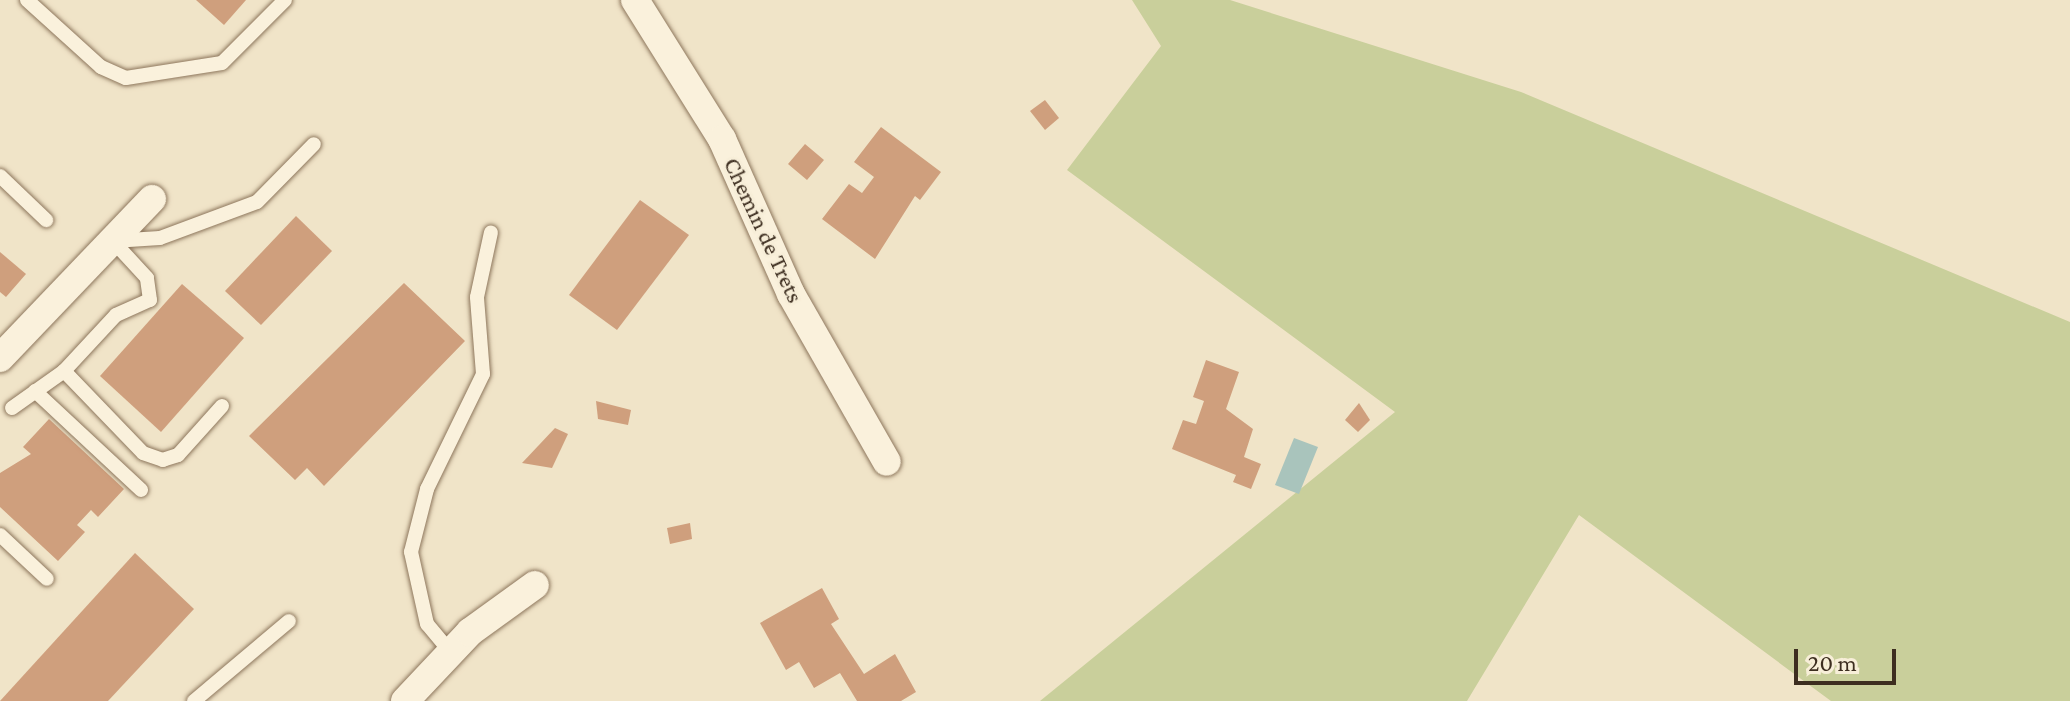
<!DOCTYPE html>
<html>
<head>
<meta charset="utf-8">
<style>
  body { margin:0 }
  #map { position:relative; width:2070px; height:701px; overflow:hidden; background:#f0e4c8; font-family:"Crimson Pro",serif }
  div>[style] { position:absolute }
  .green>* { inset:0; background:#c9cf9b }
  .water>* { inset:0; background:#a9c4bc }
  .building>* { inset:0; background:#cf9f7d }
  .roads { filter:drop-shadow(0 0 2px #8d765c) drop-shadow(0 0 2px #8d765c) }
  .lane>* { height:14px; margin:-7px; padding:0 7px; transform-origin:7px; border-radius:7px; background:#faf1dc }
  .street>* { height:28px; margin:-14px; padding:0 14px; transform-origin:14px; border-radius:14px; background:#faf1dc }
  span { translate:-50% -50%; white-space:nowrap; text-align:center; line-height:1.15; -webkit-text-stroke:6px #f7eed8; paint-order:stroke }
  .street-label { font-size:24px; color:#3d2e20 }
  .scale { position:absolute; left:1794px; top:649px; width:102px; height:36px; box-sizing:border-box; border:4px solid #3d2e20; border-top:0; padding-left:10px; font-size:24px; line-height:28px; white-space:nowrap; color:#3d2e20; -webkit-text-stroke:6px #f7eed8; paint-order:stroke }
</style>
</head>
<body>
<div id="map">
  <div class="green">
    <div style="clip-path:polygon(1132px 0,1230px 0,1521px 92px,2070px 322px,2070px 701px,1831px 701px,1579px 515px,1467px 701px,1040px 701px,1395px 412px,1067px 170px,1161px 46px)"></div>
  </div>
  <div class="water">
    <div style="clip-path:polygon(1294px 438px,1318px 447px,1299px 494px,1275px 485px)"></div>
  </div>
  <div class="building">
    <div style="clip-path:polygon(196px 0,246px 0,224px 25px)"></div>
    <div style="clip-path:polygon(1045px 100px,1059px 118px,1045px 130px,1030px 111px)"></div>
    <div style="clip-path:polygon(881px 127px,941px 172px,920px 200px,915px 196px,875px 259px,822px 219px,849px 184px,862px 193px,874px 177px,854px 162px)"></div>
    <div style="clip-path:polygon(805px 144px,824px 160px,807px 180px,788px 164px)"></div>
    <div style="clip-path:polygon(640px 200px,689px 235px,617px 330px,569px 295px)"></div>
    <div style="clip-path:polygon(296px 216px,332px 251px,261px 325px,225px 291px)"></div>
    <div style="clip-path:polygon(0 252px,26px 274px,6px 297px,0 292px)"></div>
    <div style="clip-path:polygon(404px 283px,465px 341px,324px 486px,307px 468px,295px 480px,249px 436px)"></div>
    <div style="clip-path:polygon(182px 284px,244px 338px,161px 432px,100px 376px)"></div>
    <div style="clip-path:polygon(1206px 360px,1239px 372px,1226px 409px,1253px 429px,1244px 457px,1261px 464px,1251px 489px,1233px 482px,1236px 475px,1172px 449px,1183px 420px,1196px 424px,1204px 401px,1193px 397px)"></div>
    <div style="clip-path:polygon(596px 401px,631px 410px,628px 425px,598px 419px)"></div>
    <div style="clip-path:polygon(1359px 403px,1370px 420px,1358px 432px,1345px 420px)"></div>
    <div style="clip-path:polygon(49px 419px,124px 489px,98px 517px,91px 510px,77px 525px,85px 532px,58px 561px,0 507px,0 473px,31px 454px,23px 447px)"></div>
    <div style="clip-path:polygon(555px 428px,568px 434px,552px 468px,522px 463px)"></div>
    <div style="clip-path:polygon(690px 523px,692px 539px,670px 544px,667px 528px)"></div>
    <div style="clip-path:polygon(135px 553px,194px 609px,108px 701px,0 701px)"></div>
    <div style="clip-path:polygon(822px 588px,839px 619px,831px 624px,864px 674px,895px 654px,916px 692px,901px 701px,857px 701px,840px 673px,814px 688px,799px 662px,786px 670px,760px 623px)"></div>
  </div>
  <div class="roads">
    <div class="lane">
      <div style="left:27px;top:0;width:100px;rotate:42.2deg"></div>
      <div style="left:101px;top:67px;width:27px;rotate:24deg"></div>
      <div style="left:126px;top:78px;width:97px;rotate:-8.9deg"></div>
      <div style="left:222px;top:63px;width:89px;rotate:-45deg"></div>
      <div style="left:0;top:176px;width:64px;rotate:43.7deg"></div>
      <div style="left:35px;top:391px;width:145px;rotate:43deg"></div>
      <div style="left:222px;top:406px;width:66px;rotate:131.9deg"></div>
      <div style="left:178px;top:455px;width:16px;rotate:162deg"></div>
      <div style="left:163px;top:460px;width:21px;rotate:-161deg"></div>
      <div style="left:143px;top:453px;width:114px;rotate:-133.9deg"></div>
      <div style="left:64px;top:371px;width:76px;rotate:-47.1deg"></div>
      <div style="left:116px;top:315px;width:37px;rotate:-24deg"></div>
      <div style="left:150px;top:300px;width:22px;rotate:-98deg"></div>
      <div style="left:147px;top:278px;width:50px;rotate:-132.6deg"></div>
      <div style="left:113px;top:241px;width:47px;rotate:-3.7deg"></div>
      <div style="left:160px;top:238px;width:103px;rotate:-20.4deg"></div>
      <div style="left:257px;top:202px;width:81px;rotate:-45.5deg"></div>
      <div style="left:12px;top:408px;width:64px;rotate:-35.4deg"></div>
      <div style="left:0;top:535px;width:64px;rotate:43.1deg"></div>
      <div style="left:453px;top:655px;width:40px;rotate:-130deg"></div>
      <div style="left:427px;top:624px;width:74px;rotate:-102.5deg"></div>
      <div style="left:411px;top:552px;width:65px;rotate:-75.7deg"></div>
      <div style="left:427px;top:489px;width:128px;rotate:-64deg"></div>
      <div style="left:483px;top:374px;width:77px;rotate:-94.5deg"></div>
      <div style="left:477px;top:297px;width:66px;rotate:-77.8deg"></div>
      <div style="left:194px;top:701px;width:124px;rotate:-40.1deg"></div>
    </div>
    <div class="street">
      <div style="left:635px;top:0;width:164px;rotate:58deg"></div>
      <div style="left:722px;top:139px;width:170px;rotate:66deg"></div>
      <div style="left:791px;top:294px;width:193px;rotate:60.3deg"></div>
      <div style="left:0;top:358px;width:220px;rotate:-46.3deg"></div>
      <div style="left:405px;top:701px;width:95px;rotate:-46.7deg"></div>
      <div style="left:470px;top:632px;width:80px;rotate:-35.9deg"></div>
    </div>
  </div>
  <div class="street-label">
    <span style="left:764px;top:230px;rotate:65deg">Chemin de Trets</span>
  </div>
  <div class="scale">20 m</div>
</div>
</body>
</html>
